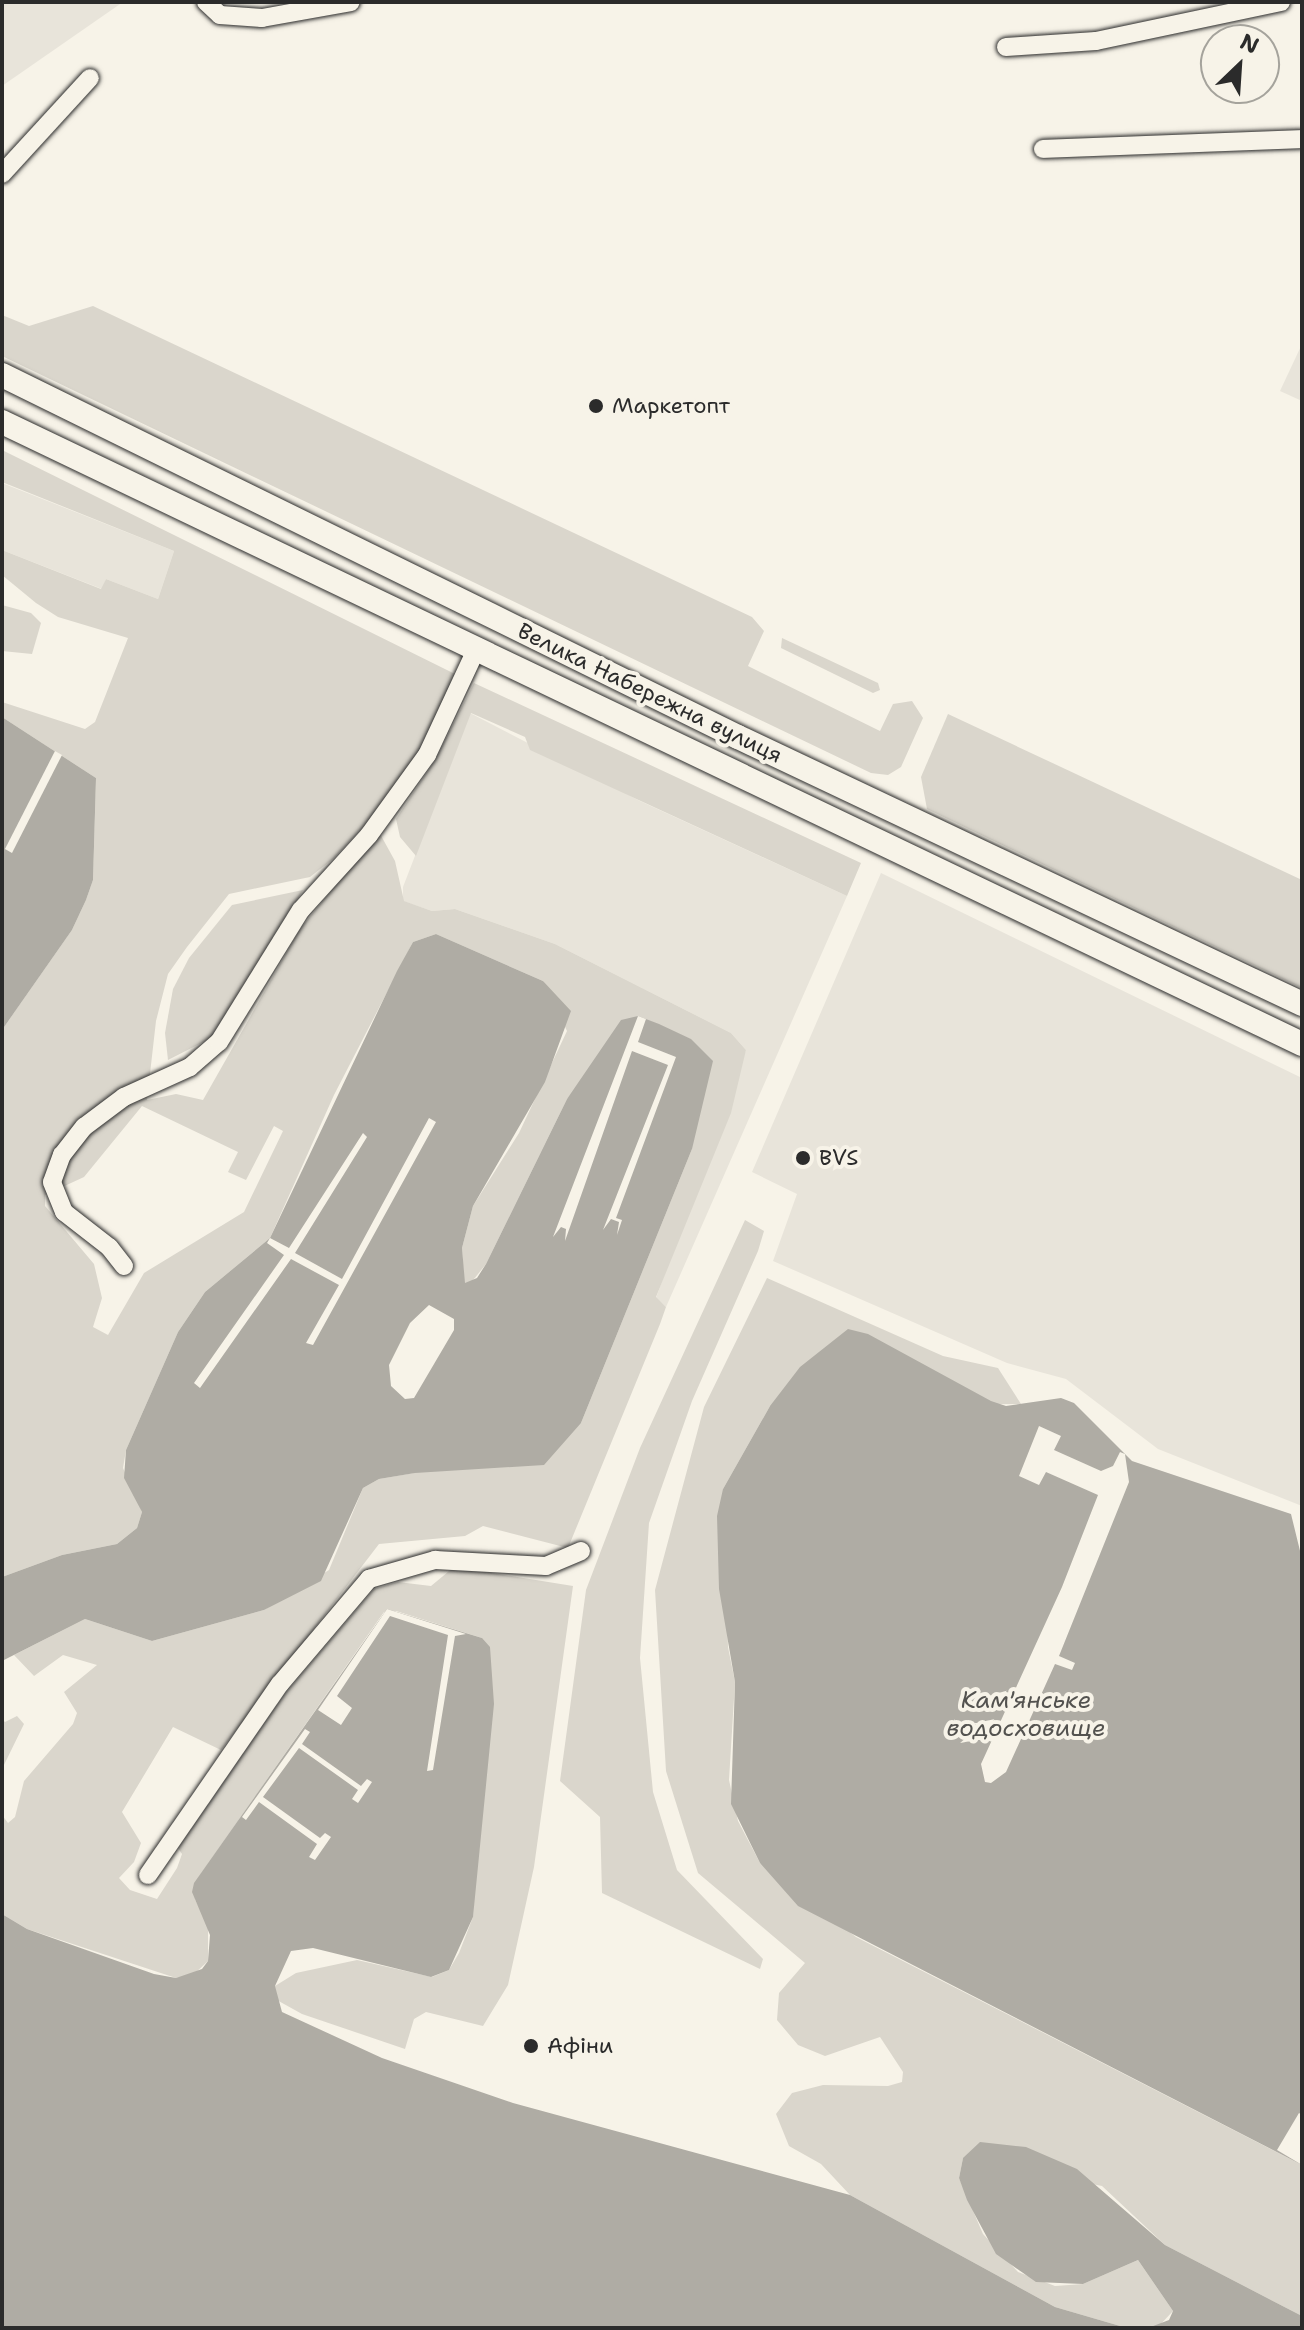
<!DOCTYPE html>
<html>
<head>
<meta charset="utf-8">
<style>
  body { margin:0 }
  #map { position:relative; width:1304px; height:2330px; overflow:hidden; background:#f7f3e8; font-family:"Shantell Sans",sans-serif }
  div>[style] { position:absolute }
  .built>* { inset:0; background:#e8e4da }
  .green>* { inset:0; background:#dad6cc }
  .water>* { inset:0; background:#afaca4 }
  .pier>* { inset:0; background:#f7f3e8 }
  .roads { filter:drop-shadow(0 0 2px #2b2b2b) drop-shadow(0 0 2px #2b2b2b) }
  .minor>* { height:18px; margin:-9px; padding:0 9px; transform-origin:9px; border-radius:9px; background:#f7f3e8 }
  .tertiary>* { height:24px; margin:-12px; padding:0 12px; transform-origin:12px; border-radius:12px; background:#f7f3e8 }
  .dots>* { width:22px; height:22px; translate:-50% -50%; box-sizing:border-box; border:4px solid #f7f3e8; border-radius:50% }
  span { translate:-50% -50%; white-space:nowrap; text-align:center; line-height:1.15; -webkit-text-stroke:8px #f7f3e8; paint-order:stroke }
  .poi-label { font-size:22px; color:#2b2b2b }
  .left { translate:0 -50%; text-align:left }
  .street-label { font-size:22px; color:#2b2b2b }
  .water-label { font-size:24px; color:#53524f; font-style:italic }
  .frame { position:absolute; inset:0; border:4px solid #2b2b2b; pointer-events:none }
  .north { position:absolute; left:1200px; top:24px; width:80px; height:80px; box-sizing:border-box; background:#f7f3e8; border:2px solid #a5a39c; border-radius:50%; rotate:25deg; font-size:22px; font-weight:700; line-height:32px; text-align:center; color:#2b2b2b }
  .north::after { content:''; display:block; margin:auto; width:28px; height:36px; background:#2b2b2b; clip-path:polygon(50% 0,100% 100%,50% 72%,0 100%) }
</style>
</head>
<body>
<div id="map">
  <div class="built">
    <div style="clip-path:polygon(2px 2px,123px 2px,2px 86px)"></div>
    <div style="clip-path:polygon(1302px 344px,1302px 401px,1280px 391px)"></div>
    <div style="clip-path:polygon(2px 483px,174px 551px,158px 599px,106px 579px,102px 589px,2px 550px)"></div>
    <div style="clip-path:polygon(470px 713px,640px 801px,847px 896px,666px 1307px,656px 1298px,746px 1050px,731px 1033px,555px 944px,455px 909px,432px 911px,403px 901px,403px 887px)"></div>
    <div style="clip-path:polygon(881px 873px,1302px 1078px,1302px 1506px,1158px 1449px,1066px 1379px,1007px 1363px,773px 1261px,797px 1194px,752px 1172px)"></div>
  </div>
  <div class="green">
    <div style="clip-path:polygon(93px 306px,752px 617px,764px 631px,748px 666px,880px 731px,893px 704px,912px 701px,923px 718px,901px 767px,888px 775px,871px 773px,2px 356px,2px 315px,29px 326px)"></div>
    <div style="clip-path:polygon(evenodd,2px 450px,455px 674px,422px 748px,389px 800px,333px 859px,310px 877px,229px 894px,187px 947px,168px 974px,156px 1021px,147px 1100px,176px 1094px,203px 1100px,300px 929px,379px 832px,395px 861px,404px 901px,432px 911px,455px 909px,555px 944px,731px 1033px,746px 1050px,731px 1113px,656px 1297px,666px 1307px,660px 1324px,568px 1548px,483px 1526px,465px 1536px,379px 1544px,221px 1750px,173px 1727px,122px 1812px,141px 1843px,134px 1862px,119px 1878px,130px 1890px,157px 1899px,177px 1868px,182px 1854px,178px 1848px,283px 1696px,374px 1589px,398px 1582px,431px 1586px,454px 1567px,573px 1586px,534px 1867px,508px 1985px,483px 2026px,426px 2012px,414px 2019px,405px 2049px,302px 2014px,275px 1999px,275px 1986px,296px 1973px,357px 1960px,432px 1977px,449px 1970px,459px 1953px,473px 1917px,482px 1638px,396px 1611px,384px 1612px,198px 1878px,195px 1899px,208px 1926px,208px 1961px,192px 1976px,176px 1978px,27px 1929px,2px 1914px,2px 1815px,8px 1823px,15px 1817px,24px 1781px,73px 1724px,77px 1713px,64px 1692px,97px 1665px,63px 1655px,34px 1676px,14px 1655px,85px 1619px,152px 1641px,264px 1610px,329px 1570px,363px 1488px,379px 1479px,414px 1473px,581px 1423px,692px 1149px,690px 1039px,638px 1016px,567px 1099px,486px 1264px,470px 1284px,464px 1283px,462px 1248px,473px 1206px,519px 1133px,567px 1031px,543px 981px,436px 934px,413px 942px,334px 1095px,270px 1238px,205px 1292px,178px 1332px,126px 1450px,123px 1468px,142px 1512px,137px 1528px,117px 1544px,62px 1555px,2px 1577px,2px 1030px,72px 930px,86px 900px,93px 880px,96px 778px,2px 717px,2px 702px,85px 729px,95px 722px,128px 638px,58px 617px,36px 603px,2px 575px,2px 550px,101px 589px,106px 579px,158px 599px,174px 551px,2px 482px,2px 450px,142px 1106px,238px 1152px,228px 1172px,246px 1180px,274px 1126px,283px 1131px,244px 1212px,144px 1273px,108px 1335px,93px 1327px,102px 1298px,94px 1264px,45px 1206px,45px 1195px,84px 1177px,142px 1106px)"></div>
    <div style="clip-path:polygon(2px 605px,31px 613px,41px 623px,32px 654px,2px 651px)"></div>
    <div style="clip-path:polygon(782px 638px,878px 683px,880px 690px,873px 693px,781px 648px)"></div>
    <div style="clip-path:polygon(474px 683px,861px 863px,847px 896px,530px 750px,525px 737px,471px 713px,416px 856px,400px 837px,396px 819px,435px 760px)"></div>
    <div style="clip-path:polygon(948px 714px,1302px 880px,1302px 988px,927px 809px,921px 777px)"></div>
    <div style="clip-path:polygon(303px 890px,221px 1033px,168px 1060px,165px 1033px,173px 989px,189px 958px,232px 905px)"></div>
    <div style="clip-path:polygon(745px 1220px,764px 1231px,758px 1251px,692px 1401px,649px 1523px,640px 1658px,653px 1792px,677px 1870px,763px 1959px,760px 1969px,602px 1893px,600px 1817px,560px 1781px,586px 1590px,640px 1448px)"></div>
    <div style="clip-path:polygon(767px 1278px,943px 1356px,998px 1368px,1021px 1404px,770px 1406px,723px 1489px,728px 1647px,735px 1682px,729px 1780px,738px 1821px,760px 1863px,856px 1937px,1302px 2165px,1302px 2316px,1165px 2245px,1102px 2186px,963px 2158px,959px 2178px,983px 2234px,1018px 2272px,1055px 2286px,1083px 2284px,1138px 2260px,1173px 2311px,1159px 2326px,1127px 2328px,1055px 2307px,850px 2195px,821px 2164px,789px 2146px,776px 2114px,792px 2093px,823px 2085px,888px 2086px,902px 2082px,903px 2072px,880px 2037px,825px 2056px,798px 2045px,777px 2020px,779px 1993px,805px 1963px,698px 1873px,666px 1771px,655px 1590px,704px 1407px)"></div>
    <div style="clip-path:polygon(17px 1716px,24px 1724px,2px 1769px,2px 1719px,5px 1722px)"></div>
  </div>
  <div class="water">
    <div style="clip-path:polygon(2px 717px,96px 778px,93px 880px,86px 900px,72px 930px,2px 1030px)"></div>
    <div style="clip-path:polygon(evenodd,436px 934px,543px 981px,571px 1011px,545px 1082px,473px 1206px,462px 1248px,465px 1283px,477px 1278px,486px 1264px,567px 1099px,621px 1020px,638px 1016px,659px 1024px,691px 1039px,713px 1061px,692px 1149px,581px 1423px,544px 1465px,415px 1473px,379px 1479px,363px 1488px,321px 1581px,264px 1610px,152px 1641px,85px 1619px,2px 1661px,2px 1577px,62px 1555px,117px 1544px,137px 1528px,142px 1512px,124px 1478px,126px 1450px,178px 1332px,205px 1292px,270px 1238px,397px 971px,413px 942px,436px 934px,429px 1305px,454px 1319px,454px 1330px,414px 1398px,405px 1399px,391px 1386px,389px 1365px,410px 1323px,429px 1305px)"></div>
    <div style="clip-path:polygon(848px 1329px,868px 1334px,991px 1401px,1006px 1406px,1061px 1398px,1074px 1403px,1132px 1461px,1291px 1514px,1302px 1559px,1302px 2165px,798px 1906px,760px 1863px,731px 1804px,735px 1682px,719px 1589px,717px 1516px,723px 1489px,770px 1406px,800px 1367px)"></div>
    <div style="clip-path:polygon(387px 1609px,482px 1638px,490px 1647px,494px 1704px,473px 1917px,449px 1970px,431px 1977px,313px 1948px,291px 1951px,275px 1986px,282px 2012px,382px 2058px,513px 2103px,850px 2195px,1055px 2307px,1127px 2328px,2px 2328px,2px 1914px,27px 1929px,154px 1974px,176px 1978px,202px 1969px,208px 1961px,210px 1935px,192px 1892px,194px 1883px)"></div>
    <div style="clip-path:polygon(980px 2142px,1026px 2147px,1077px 2169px,1165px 2245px,1302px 2316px,1302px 2328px,1148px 2328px,1169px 2320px,1173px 2311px,1138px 2260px,1083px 2284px,1036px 2282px,996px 2254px,967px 2200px,959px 2178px,963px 2158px)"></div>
  </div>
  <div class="pier">
    <div style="clip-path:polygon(55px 751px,62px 755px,12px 853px,5px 849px)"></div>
    <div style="clip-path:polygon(638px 1016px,646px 1019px,638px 1042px,676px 1057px,616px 1218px,622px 1220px,617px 1235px,619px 1222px,611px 1219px,603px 1230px,668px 1065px,632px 1051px,565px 1241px,566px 1229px,561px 1227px,553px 1237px)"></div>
    <div style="clip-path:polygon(429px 1118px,436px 1122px,313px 1345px,306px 1343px,339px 1285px,291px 1259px,200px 1388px,194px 1383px,284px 1255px,267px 1243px,270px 1238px,289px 1248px,363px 1133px,367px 1137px,295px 1253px,342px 1279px)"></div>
    <div style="clip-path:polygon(1039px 1426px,1061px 1436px,1054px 1450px,1101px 1471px,1113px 1466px,1120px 1452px,1125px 1454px,1129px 1482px,1059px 1656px,1075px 1663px,1072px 1670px,1055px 1664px,1006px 1772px,991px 1783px,985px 1782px,981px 1764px,1062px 1587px,1098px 1495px,1046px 1472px,1039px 1485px,1019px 1476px)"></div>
    <div style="clip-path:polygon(387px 1609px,466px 1634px,455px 1636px,433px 1770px,427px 1771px,448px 1635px,390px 1616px,337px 1696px,352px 1708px,341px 1725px,318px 1710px)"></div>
    <div style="clip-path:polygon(305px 1729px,310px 1732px,302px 1744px,361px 1786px,367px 1779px,372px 1782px,358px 1803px,352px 1799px,358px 1790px,299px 1748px,263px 1797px,320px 1838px,325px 1833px,331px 1837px,315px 1860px,309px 1857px,317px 1844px,259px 1802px,246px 1820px,242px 1817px)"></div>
    <div style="clip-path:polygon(1299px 2113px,1302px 2115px,1302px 2165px,1277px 2150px)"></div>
  </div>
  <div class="roads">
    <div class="minor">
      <div style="left:206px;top:2px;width:19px;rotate:43deg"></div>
      <div style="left:220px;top:15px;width:42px;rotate:4.1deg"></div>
      <div style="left:262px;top:18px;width:90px;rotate:-10.2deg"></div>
      <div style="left:1006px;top:47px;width:90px;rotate:-3.8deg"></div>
      <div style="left:1096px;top:41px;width:189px;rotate:-11.9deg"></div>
      <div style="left:1043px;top:149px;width:259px;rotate:-2.2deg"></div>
      <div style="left:2px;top:174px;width:130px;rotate:-47.5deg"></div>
      <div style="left:124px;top:1266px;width:24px;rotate:-128deg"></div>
      <div style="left:109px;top:1247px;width:57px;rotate:-142.1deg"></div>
      <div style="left:64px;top:1212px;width:32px;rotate:-112deg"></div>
      <div style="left:52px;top:1182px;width:29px;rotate:-70deg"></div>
      <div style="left:62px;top:1155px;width:36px;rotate:-52deg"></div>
      <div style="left:84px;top:1127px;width:50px;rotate:-36.9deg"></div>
      <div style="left:124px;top:1097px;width:72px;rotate:-24.4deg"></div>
      <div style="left:190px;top:1067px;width:38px;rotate:-41deg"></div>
      <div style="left:219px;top:1042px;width:155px;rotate:-58.2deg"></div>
      <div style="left:301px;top:910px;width:101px;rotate:-47.8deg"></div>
      <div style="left:369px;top:835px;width:99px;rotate:-54.1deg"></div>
      <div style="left:427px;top:755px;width:116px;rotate:-65deg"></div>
      <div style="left:148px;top:1875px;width:232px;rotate:-55.4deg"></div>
      <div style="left:280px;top:1684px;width:138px;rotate:-49.7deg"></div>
      <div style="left:369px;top:1579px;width:69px;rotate:-16.1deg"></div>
      <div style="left:435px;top:1560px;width:111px;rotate:3.1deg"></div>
      <div style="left:546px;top:1566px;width:38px;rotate:-23deg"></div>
    </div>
    <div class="tertiary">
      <div style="left:2px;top:375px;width:820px;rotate:26.19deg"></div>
      <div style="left:738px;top:737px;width:624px;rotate:25.33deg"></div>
      <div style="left:2px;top:422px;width:1441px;rotate:25.57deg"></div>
    </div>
  </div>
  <div class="dots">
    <div style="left:596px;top:406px;background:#2b2b2b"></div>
    <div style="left:803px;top:1158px;background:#2b2b2b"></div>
    <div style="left:531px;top:2046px;background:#2b2b2b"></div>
  </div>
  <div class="poi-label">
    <span class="left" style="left:612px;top:406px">Маркетопт</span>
    <span class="left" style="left:819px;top:1158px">BVS</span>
    <span class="left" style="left:547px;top:2046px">Афіни</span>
  </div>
  <div class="street-label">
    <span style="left:650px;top:693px;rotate:26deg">Велика Набережна вулиця</span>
  </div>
  <div class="water-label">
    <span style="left:1026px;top:1715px">Кам'янське<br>водосховище</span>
  </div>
  <div class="frame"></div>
  <div class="north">N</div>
</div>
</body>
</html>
